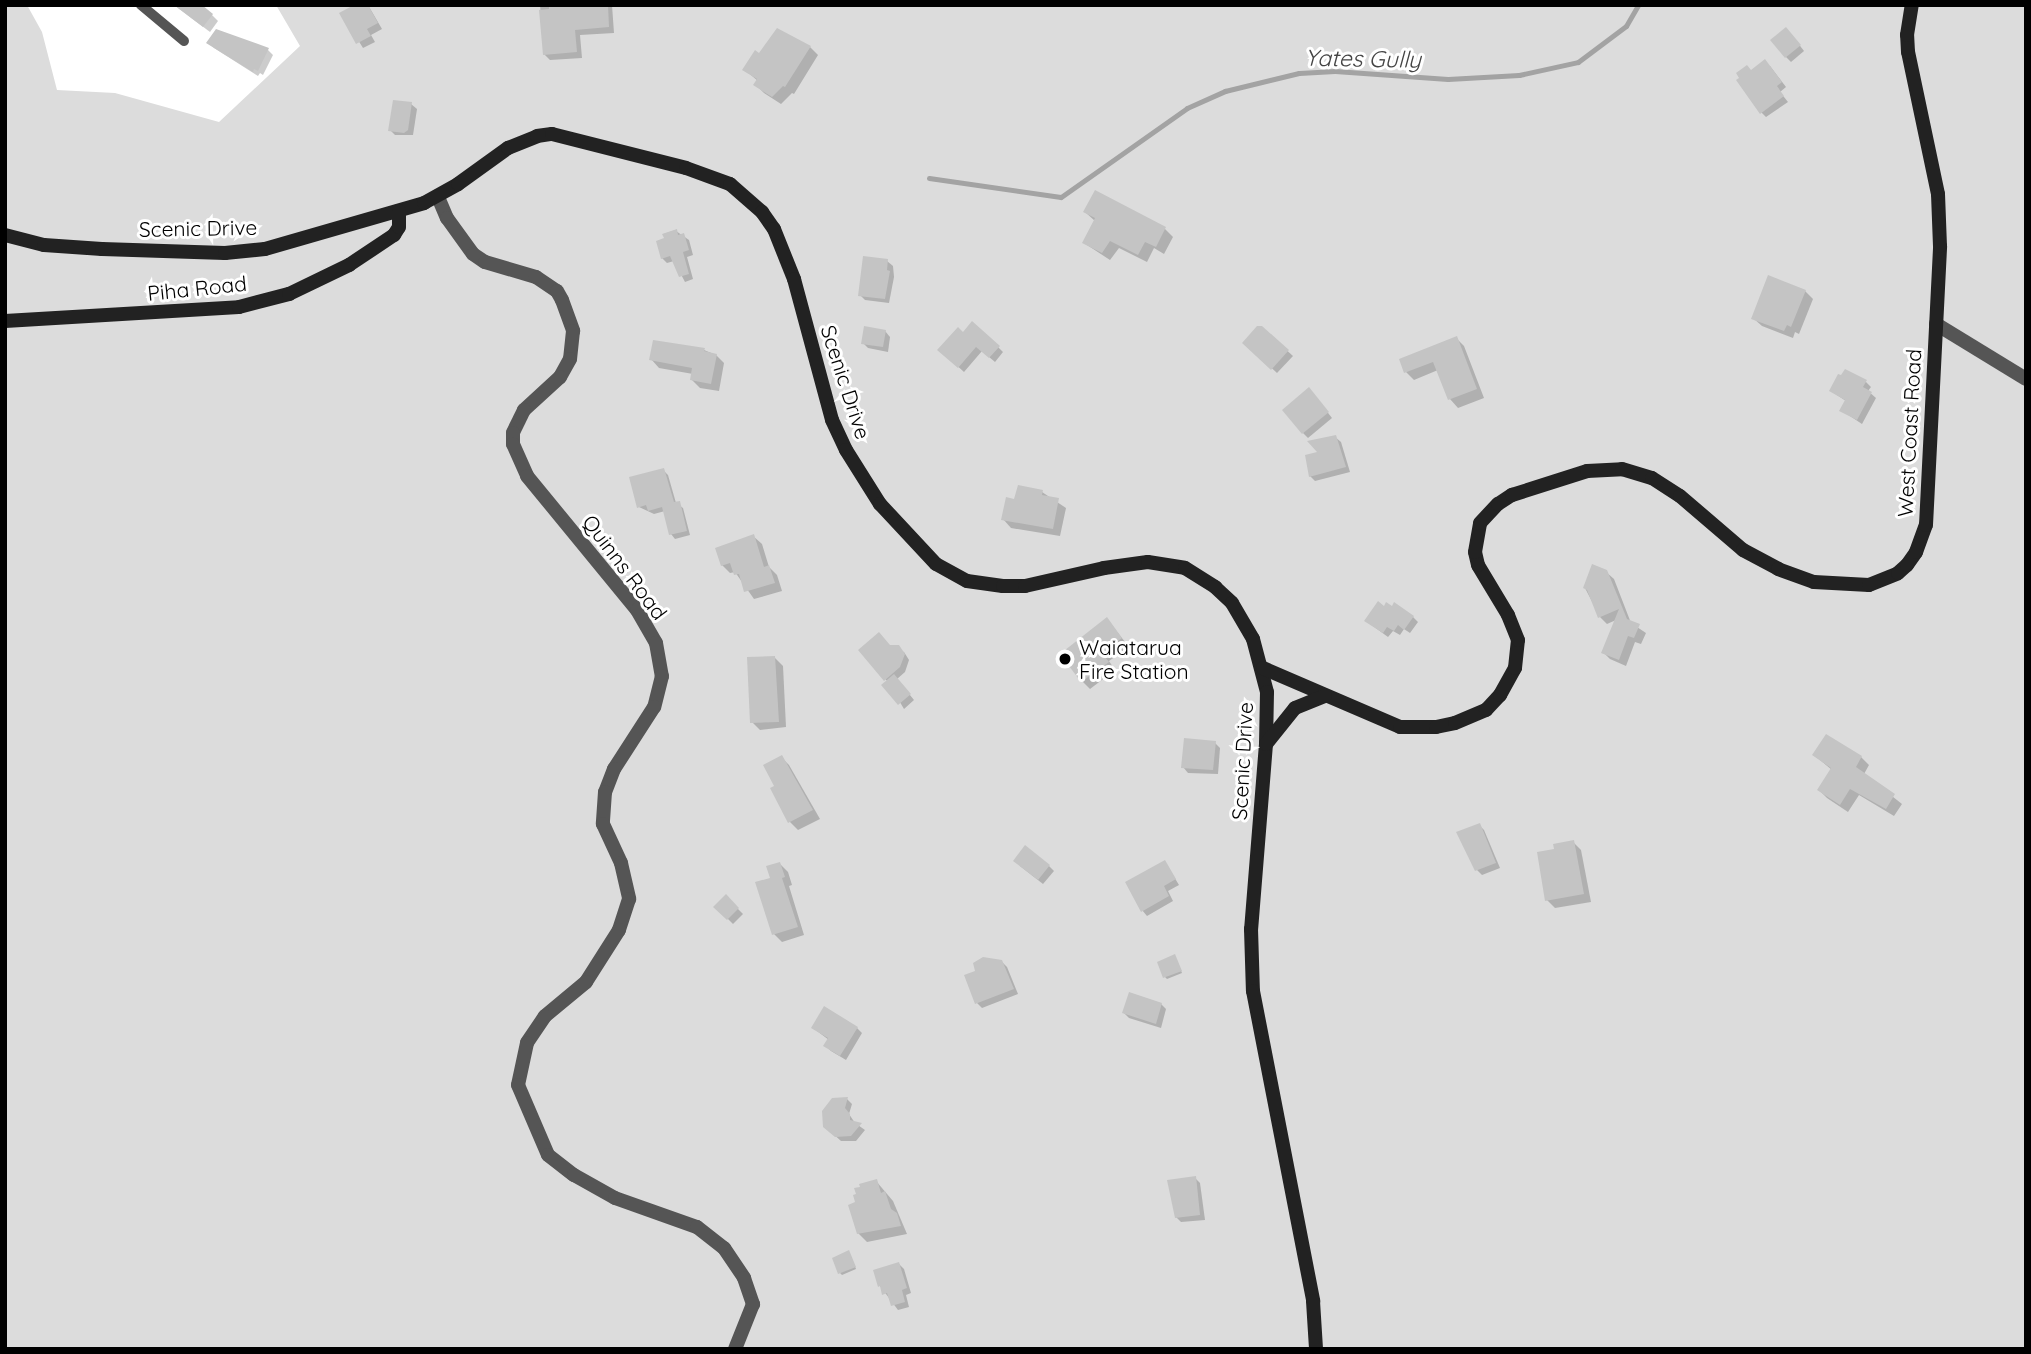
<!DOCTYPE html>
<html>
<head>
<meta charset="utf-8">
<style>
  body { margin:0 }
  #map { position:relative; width:2031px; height:1354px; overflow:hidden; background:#fff; font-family:Quicksand,sans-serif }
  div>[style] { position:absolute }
  .green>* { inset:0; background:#dcdcdc }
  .shadow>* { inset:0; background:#0003 }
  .stream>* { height:5px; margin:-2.5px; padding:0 2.5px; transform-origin:2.5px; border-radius:2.5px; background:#a3a3a3 }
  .building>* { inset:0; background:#c4c4c4 }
  .lane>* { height:10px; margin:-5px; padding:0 5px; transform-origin:5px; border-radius:5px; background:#555 }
  .street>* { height:14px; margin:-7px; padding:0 7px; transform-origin:7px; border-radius:7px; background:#555 }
  .secondary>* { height:14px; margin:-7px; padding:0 7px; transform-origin:7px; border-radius:7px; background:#222 }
  .dots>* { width:19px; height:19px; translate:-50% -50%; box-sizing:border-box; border:4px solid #fff; border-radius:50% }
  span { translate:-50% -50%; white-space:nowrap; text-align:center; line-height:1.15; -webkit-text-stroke:6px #fff; paint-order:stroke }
  .street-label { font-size:21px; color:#000 }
  .poi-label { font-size:21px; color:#000 }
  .left { translate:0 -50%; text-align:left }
  .water-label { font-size:23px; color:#444; font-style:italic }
  .frame { position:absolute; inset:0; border:7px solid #000; pointer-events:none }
</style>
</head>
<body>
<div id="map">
  <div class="green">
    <div style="clip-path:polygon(5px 5px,27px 5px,42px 32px,57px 90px,115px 93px,219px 122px,300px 46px,276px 5px,2026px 5px,2026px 1349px,5px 1349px)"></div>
  </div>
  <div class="shadow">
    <div style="clip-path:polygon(174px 5px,212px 15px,218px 21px,210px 32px)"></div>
    <div style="clip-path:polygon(368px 5px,382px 29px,371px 35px,375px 42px,363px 48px,342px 14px)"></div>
    <div style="clip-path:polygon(540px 5px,612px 5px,614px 33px,580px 35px,582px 58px,550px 60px,544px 54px)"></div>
    <div style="clip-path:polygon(217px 31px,268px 50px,273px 55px,263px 75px,260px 73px,258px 76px,214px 48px,209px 43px)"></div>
    <div style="clip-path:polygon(1791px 34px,1804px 51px,1791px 62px,1786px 57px)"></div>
    <div style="clip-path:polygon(810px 47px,818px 55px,794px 94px,792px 93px,781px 104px,764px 93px,756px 85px,758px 81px,745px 70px,760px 55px)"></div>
    <div style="clip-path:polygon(1770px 66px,1786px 87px,1780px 92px,1788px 102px,1766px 117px,1761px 112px,1752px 71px)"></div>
    <div style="clip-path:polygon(411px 104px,417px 109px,413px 135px,395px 135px,390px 130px)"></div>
    <div style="clip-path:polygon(1085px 212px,1165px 229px,1173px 237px,1164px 254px,1154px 248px,1147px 262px,1119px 248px,1110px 260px,1084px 243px,1095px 221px)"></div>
    <div style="clip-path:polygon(676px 231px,689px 240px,693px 255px,687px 257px,693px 279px,685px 282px,674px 261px,667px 263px,662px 258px,666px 240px)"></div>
    <div style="clip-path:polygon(887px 261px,893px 266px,894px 277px,889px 303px,865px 300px,860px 295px)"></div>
    <div style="clip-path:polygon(1805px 291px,1813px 299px,1799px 334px,1795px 332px,1793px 338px,1762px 326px,1753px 318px)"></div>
    <div style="clip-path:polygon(1262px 328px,1293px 356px,1277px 373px,1245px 343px)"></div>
    <div style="clip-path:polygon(885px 331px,890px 337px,888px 352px,868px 348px,863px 343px)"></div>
    <div style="clip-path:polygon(963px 334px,998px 347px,1003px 352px,995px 362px,982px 351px,964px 372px,940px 350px)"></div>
    <div style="clip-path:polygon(1456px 338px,1464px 346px,1484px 398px,1458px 408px,1450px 399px,1438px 370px,1414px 380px,1406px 372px)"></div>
    <div style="clip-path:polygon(654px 342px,704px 350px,716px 355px,724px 363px,719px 391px,700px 388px,692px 380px,693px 374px,659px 368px,651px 359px)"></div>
    <div style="clip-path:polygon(1866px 382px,1871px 387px,1868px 391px,1876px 398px,1862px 424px,1841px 410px,1846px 401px,1831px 391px)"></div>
    <div style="clip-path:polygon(1314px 395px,1332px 418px,1308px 438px,1303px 433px)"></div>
    <div style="clip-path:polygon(1335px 437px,1341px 442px,1350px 472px,1315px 481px,1310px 476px,1320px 453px)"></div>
    <div style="clip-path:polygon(663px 470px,668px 475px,676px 503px,683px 508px,690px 535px,675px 539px,671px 534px,665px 511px,654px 514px,639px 507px)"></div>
    <div style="clip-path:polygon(1042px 492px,1066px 508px,1060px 536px,1011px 528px,1003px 519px,1016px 501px)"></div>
    <div style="clip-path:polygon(753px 536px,762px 544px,769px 567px,777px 575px,782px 591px,754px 599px,735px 572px,730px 573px,722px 565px)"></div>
    <div style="clip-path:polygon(1606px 572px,1614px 579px,1631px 623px,1646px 633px,1641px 644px,1635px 642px,1626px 666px,1610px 659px,1603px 652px,1616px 620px,1607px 624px,1600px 617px,1585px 588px)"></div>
    <div style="clip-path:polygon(1413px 617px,1418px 622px,1410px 633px,1404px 629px,1400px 635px,1393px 631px,1388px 637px,1366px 621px)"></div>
    <div style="clip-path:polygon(1107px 619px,1129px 647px,1109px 661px,1115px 670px,1090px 689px,1082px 681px)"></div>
    <div style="clip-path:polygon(890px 646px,904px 652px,909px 660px,905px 672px,897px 679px,914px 700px,904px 709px,888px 682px,860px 651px)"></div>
    <div style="clip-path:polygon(775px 658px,783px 666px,786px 727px,760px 730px,752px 722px)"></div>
    <div style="clip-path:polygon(1215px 743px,1220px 748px,1218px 774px,1188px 773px,1183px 767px)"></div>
    <div style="clip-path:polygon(1814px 755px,1861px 757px,1869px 765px,1864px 774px,1902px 804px,1894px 816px,1859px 795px,1848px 812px,1827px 798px,1819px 790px,1832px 770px)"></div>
    <div style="clip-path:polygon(781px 757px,789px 765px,820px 819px,798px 830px,790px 822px,773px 792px)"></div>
    <div style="clip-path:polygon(1479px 825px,1484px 830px,1500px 868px,1482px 875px,1477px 870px)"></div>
    <div style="clip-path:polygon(1573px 842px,1581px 850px,1591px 902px,1555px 908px,1547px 900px)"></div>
    <div style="clip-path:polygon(1165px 862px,1179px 885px,1168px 891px,1173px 901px,1147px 916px,1142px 910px)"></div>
    <div style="clip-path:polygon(780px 864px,788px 872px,792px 885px,789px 886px,804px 935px,782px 942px,774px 934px,772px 879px)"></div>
    <div style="clip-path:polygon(1020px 866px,1049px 866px,1054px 871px,1043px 884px)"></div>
    <div style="clip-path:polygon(726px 897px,743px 914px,733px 924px,716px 907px)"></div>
    <div style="clip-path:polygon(1175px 956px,1182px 973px,1167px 979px,1165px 977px)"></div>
    <div style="clip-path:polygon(1001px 961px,1007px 967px,1018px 994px,982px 1008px,977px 1003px)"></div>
    <div style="clip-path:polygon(1161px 1004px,1166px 1009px,1161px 1028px,1129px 1018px,1124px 1013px)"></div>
    <div style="clip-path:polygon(813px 1028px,857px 1028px,862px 1033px,846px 1060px,831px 1051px,826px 1046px,829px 1040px)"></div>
    <div style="clip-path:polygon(847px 1099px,852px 1104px,849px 1114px,855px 1123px,865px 1130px,856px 1141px,841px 1141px,830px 1131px)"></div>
    <div style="clip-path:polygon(1195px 1178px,1200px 1183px,1205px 1220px,1181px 1222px,1176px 1217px,1168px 1181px)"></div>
    <div style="clip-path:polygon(876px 1181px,893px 1201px,907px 1234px,867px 1242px,858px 1233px,857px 1204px)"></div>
    <div style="clip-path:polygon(850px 1254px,856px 1269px,842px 1275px,840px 1273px)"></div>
    <div style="clip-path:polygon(899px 1264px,904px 1269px,911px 1293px,906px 1295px,909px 1307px,898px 1310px,880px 1286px,875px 1271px)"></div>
  </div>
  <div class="stream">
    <div style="left:929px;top:178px;width:133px;rotate:8.2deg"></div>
    <div style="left:1061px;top:197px;width:154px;rotate:-35.2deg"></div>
    <div style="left:1187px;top:108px;width:42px;rotate:-24.1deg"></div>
    <div style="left:1225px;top:91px;width:76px;rotate:-13.7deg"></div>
    <div style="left:1299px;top:73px;width:36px;rotate:-3deg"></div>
    <div style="left:1335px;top:71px;width:113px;rotate:4deg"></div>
    <div style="left:1448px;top:79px;width:71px;rotate:-3.2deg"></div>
    <div style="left:1519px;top:75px;width:60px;rotate:-12.4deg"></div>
    <div style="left:1578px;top:62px;width:60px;rotate:-36.9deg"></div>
    <div style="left:1626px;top:26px;width:24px;rotate:-60deg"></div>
  </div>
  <div class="building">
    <div style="clip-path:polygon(174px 5px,202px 5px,213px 14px,203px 27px)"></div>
    <div style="clip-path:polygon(354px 5px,368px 5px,378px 23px,367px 29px,371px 36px,356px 44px,339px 13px)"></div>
    <div style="clip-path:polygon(549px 5px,608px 5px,609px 27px,575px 30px,577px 52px,543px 55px,539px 10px,549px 9px)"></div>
    <div style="clip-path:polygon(1786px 27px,1801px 45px,1785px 58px,1770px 40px)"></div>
    <div style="clip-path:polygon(777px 28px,811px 46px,785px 87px,783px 86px,772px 97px,753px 85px,757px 79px,742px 70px,755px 50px,759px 53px)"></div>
    <div style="clip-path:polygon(216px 29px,269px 48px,258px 71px,254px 69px,253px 72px,206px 43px)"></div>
    <div style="clip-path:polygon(1765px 59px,1782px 82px,1777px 86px,1784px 96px,1760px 114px,1736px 80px,1739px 78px,1736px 73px,1747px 65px,1751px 70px)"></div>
    <div style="clip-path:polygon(393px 100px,412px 102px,408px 130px,404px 133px,388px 131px)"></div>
    <div style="clip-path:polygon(1095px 190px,1166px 227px,1156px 247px,1145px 242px,1138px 255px,1110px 241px,1102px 253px,1082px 243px,1095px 218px,1083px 212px)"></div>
    <div style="clip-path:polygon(677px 229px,678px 235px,684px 233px,689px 250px,683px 252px,689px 274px,679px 277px,670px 256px,661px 259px,656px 241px,664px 238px,662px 234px)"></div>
    <div style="clip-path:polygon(863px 256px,888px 259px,887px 270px,890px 271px,885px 299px,858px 296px)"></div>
    <div style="clip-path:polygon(1768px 275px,1806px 290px,1791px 327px,1787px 325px,1784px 331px,1751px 319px)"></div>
    <div style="clip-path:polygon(972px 321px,1000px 346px,989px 358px,976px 347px,958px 368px,937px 350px,958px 327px,963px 332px)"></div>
    <div style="clip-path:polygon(864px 326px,886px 330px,883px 347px,861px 344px)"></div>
    <div style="clip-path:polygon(1257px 326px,1262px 326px,1289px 350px,1271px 370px,1242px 343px)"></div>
    <div style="clip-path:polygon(1457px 336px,1477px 389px,1448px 400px,1433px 362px,1404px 373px,1399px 359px)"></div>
    <div style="clip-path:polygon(653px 340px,705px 348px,704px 351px,717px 354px,711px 384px,690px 380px,692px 368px,649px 360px)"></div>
    <div style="clip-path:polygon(1845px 369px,1867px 380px,1863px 387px,1872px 392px,1857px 420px,1839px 411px,1845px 400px,1829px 391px,1838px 374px,1841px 375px)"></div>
    <div style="clip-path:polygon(1309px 387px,1329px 412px,1302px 434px,1282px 410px)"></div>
    <div style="clip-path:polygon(1336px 435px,1346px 467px,1309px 477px,1305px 455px,1317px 452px,1307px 441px)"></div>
    <div style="clip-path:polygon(664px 468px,674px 502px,680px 501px,687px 531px,669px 535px,662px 507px,648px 511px,646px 505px,637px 508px,629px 477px)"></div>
    <div style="clip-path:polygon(1018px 485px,1043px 490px,1042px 495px,1059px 498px,1053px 529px,1001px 520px,1006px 497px,1014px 499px)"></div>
    <div style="clip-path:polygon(754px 534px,764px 567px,769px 565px,775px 583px,744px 592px,739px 574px,734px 575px,730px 563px,721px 566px,715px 548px)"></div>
    <div style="clip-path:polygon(1592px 564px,1607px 570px,1627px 619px,1640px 624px,1634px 638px,1628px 636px,1619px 660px,1601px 653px,1619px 609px,1598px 618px,1587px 590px,1583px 588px)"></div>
    <div style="clip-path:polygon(1378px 601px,1384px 606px,1386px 602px,1392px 606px,1394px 602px,1414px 616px,1404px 630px,1398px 625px,1394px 631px,1387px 627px,1383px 633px,1364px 621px)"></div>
    <div style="clip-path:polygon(1107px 617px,1122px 638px,1102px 653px,1109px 662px,1081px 682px,1060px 654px)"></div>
    <div style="clip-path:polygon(879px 632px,890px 645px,899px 645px,905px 654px,900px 667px,884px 681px,858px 650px)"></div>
    <div style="clip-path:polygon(775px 656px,779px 722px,750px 723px,747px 657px)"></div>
    <div style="clip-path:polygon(894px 674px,911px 694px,898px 705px,881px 685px)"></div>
    <div style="clip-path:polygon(1826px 734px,1862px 756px,1856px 767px,1895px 794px,1886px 809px,1850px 789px,1840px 805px,1817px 790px,1831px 768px,1812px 755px)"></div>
    <div style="clip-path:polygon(1184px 738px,1216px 741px,1213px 770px,1181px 768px)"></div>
    <div style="clip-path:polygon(782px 755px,813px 810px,788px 823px,772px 792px,770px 788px,774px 786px,763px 765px)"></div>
    <div style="clip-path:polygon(1480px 823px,1496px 863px,1475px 871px,1456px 832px)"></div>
    <div style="clip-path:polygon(1574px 840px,1584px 894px,1545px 901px,1537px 852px,1554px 849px,1553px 844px)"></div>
    <div style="clip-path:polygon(1025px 845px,1050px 865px,1038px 880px,1013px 861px)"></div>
    <div style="clip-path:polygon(1165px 860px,1176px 879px,1164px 886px,1169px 896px,1141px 912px,1125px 882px)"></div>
    <div style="clip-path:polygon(780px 862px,785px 877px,782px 878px,798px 927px,772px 935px,755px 882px,770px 878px,766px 866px)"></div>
    <div style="clip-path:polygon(726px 894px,739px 908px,727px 920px,713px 907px)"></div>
    <div style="clip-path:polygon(1175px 954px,1182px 971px,1163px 978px,1157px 962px)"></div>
    <div style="clip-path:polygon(983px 957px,1002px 960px,1014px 989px,975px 1004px,964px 975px,975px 971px,973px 963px)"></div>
    <div style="clip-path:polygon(1129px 992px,1162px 1003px,1156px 1024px,1122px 1013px)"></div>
    <div style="clip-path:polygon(824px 1006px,858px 1027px,840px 1056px,823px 1046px,828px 1038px,811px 1028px)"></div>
    <div style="clip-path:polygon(848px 1097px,845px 1108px,850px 1114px,850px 1120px,862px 1123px,851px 1136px,835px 1137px,823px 1127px,822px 1111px,832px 1098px)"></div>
    <div style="clip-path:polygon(1196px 1176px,1200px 1215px,1175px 1218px,1167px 1180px)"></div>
    <div style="clip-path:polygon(877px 1179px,881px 1193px,885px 1191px,891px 1209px,897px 1213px,901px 1226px,857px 1234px,848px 1205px,855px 1202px,853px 1195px,856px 1194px,854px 1188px,860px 1187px,859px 1184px)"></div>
    <div style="clip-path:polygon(849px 1250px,856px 1267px,838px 1274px,832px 1258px)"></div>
    <div style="clip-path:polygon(899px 1262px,907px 1288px,902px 1290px,905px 1302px,891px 1306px,887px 1293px,882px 1295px,880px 1286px,878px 1287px,873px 1270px)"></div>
  </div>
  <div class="lane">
    <div style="left:141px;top:5px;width:56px;rotate:39.9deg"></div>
  </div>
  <div class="street">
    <div style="left:438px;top:197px;width:23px;rotate:67deg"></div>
    <div style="left:447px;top:218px;width:44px;rotate:54.2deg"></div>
    <div style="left:473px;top:254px;width:14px;rotate:34deg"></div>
    <div style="left:485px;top:262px;width:53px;rotate:16.4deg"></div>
    <div style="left:536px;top:277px;width:25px;rotate:34deg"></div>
    <div style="left:557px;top:291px;width:10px;rotate:61deg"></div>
    <div style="left:562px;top:300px;width:33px;rotate:70deg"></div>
    <div style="left:573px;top:331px;width:28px;rotate:96deg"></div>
    <div style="left:570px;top:359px;width:21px;rotate:119deg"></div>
    <div style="left:560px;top:377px;width:49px;rotate:137.5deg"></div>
    <div style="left:524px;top:410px;width:25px;rotate:116deg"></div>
    <div style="left:513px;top:433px;width:11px;rotate:90deg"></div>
    <div style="left:513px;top:444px;width:35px;rotate:66deg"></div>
    <div style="left:527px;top:476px;width:173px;rotate:50.6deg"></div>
    <div style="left:637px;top:610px;width:38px;rotate:60deg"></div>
    <div style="left:656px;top:643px;width:34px;rotate:80deg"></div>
    <div style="left:662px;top:676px;width:32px;rotate:104deg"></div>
    <div style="left:654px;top:707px;width:74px;rotate:122.8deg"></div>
    <div style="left:614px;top:769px;width:25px;rotate:111deg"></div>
    <div style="left:605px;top:792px;width:32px;rotate:94deg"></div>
    <div style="left:603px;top:824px;width:43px;rotate:65.2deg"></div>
    <div style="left:621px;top:863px;width:37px;rotate:77deg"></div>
    <div style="left:629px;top:899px;width:33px;rotate:108deg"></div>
    <div style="left:619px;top:930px;width:62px;rotate:122.4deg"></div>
    <div style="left:586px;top:982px;width:53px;rotate:140.3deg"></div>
    <div style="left:545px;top:1016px;width:32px;rotate:124deg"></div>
    <div style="left:527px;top:1043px;width:43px;rotate:102.1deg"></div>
    <div style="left:518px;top:1085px;width:76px;rotate:66.8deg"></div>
    <div style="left:548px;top:1155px;width:33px;rotate:38deg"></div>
    <div style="left:574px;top:1175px;width:47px;rotate:29.3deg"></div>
    <div style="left:615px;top:1198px;width:87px;rotate:19.5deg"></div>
    <div style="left:697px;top:1227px;width:34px;rotate:38deg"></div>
    <div style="left:724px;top:1248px;width:36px;rotate:56deg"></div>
    <div style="left:744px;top:1278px;width:28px;rotate:71deg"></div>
    <div style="left:753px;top:1304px;width:48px;rotate:111.8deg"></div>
    <div style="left:1936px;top:324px;width:105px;rotate:31.4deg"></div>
  </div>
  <div class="secondary">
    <div style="left:5px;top:235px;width:40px;rotate:14.4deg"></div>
    <div style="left:44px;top:245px;width:58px;rotate:3.9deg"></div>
    <div style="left:102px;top:249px;width:123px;rotate:1.9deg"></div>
    <div style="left:225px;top:253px;width:40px;rotate:-5.7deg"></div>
    <div style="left:265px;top:249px;width:166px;rotate:-16.1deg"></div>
    <div style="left:424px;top:203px;width:39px;rotate:-29deg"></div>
    <div style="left:458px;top:184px;width:62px;rotate:-35.8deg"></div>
    <div style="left:508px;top:148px;width:31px;rotate:-22deg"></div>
    <div style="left:537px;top:136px;width:15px;rotate:-8deg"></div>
    <div style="left:552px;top:134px;width:138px;rotate:14.2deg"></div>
    <div style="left:686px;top:168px;width:47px;rotate:20deg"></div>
    <div style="left:730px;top:184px;width:43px;rotate:41.2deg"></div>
    <div style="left:762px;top:212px;width:21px;rotate:55deg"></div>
    <div style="left:774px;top:229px;width:54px;rotate:68.2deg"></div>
    <div style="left:794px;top:279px;width:146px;rotate:74.9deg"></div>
    <div style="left:832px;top:420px;width:33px;rotate:65deg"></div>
    <div style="left:846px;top:450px;width:64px;rotate:57.8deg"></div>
    <div style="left:880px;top:504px;width:82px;rotate:47deg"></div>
    <div style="left:936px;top:564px;width:35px;rotate:29deg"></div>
    <div style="left:967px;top:581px;width:36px;rotate:8deg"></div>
    <div style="left:1003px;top:586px;width:22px"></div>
    <div style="left:1025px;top:586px;width:81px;rotate:-12.8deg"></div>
    <div style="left:1104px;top:568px;width:44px;rotate:-7.8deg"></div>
    <div style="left:1148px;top:562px;width:37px;rotate:9deg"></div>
    <div style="left:1185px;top:568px;width:36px;rotate:32deg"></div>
    <div style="left:1215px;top:587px;width:23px;rotate:43deg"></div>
    <div style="left:1232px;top:603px;width:42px;rotate:59.7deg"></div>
    <div style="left:1253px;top:639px;width:55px;rotate:75.2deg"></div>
    <div style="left:1267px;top:692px;width:52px;rotate:91.1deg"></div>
    <div style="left:1266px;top:744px;width:186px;rotate:94.6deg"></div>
    <div style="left:1251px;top:929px;width:62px;rotate:88.2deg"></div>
    <div style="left:1253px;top:991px;width:316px;rotate:79deg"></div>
    <div style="left:1313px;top:1301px;width:48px;rotate:86.4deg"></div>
    <div style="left:5px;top:321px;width:234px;rotate:-3.4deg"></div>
    <div style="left:239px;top:307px;width:52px;rotate:-14.6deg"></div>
    <div style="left:289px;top:294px;width:67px;rotate:-25.8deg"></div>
    <div style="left:349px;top:265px;width:54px;rotate:-33.7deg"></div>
    <div style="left:394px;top:235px;width:9px;rotate:-58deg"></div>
    <div style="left:399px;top:227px;width:16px;rotate:-90deg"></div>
    <div style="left:1263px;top:668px;width:149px;rotate:23.3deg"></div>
    <div style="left:1400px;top:727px;width:36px"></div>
    <div style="left:1436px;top:727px;width:19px;rotate:-12deg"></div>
    <div style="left:1455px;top:723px;width:34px;rotate:-23deg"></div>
    <div style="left:1486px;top:710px;width:21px;rotate:-47deg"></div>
    <div style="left:1500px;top:695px;width:31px;rotate:-61deg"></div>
    <div style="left:1515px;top:668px;width:28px;rotate:-84deg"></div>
    <div style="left:1518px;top:640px;width:27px;rotate:-112deg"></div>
    <div style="left:1508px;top:615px;width:58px;rotate:-121deg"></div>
    <div style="left:1478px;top:565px;width:13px;rotate:-103deg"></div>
    <div style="left:1475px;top:552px;width:29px;rotate:-80deg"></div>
    <div style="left:1480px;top:523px;width:26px;rotate:-47deg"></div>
    <div style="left:1498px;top:504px;width:17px;rotate:-33deg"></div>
    <div style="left:1512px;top:495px;width:79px;rotate:-17.7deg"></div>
    <div style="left:1587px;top:471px;width:35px;rotate:-3deg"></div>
    <div style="left:1622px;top:469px;width:31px;rotate:17deg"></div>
    <div style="left:1652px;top:478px;width:33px;rotate:33deg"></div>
    <div style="left:1680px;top:496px;width:83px;rotate:40.6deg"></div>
    <div style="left:1743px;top:550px;width:40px;rotate:28deg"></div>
    <div style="left:1778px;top:569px;width:38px;rotate:20deg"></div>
    <div style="left:1814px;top:582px;width:55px;rotate:3.1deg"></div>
    <div style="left:1869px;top:585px;width:31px;rotate:-22deg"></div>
    <div style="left:1898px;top:573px;width:12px;rotate:-42deg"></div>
    <div style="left:1907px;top:565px;width:16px;rotate:-55deg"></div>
    <div style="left:1916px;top:552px;width:29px;rotate:-70deg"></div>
    <div style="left:1926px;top:525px;width:279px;rotate:-87.1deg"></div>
    <div style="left:1940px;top:246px;width:52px;rotate:-92.2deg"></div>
    <div style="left:1938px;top:194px;width:145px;rotate:-101.9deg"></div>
    <div style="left:1908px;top:52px;width:17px;rotate:-93deg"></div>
    <div style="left:1907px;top:35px;width:30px;rotate:-81deg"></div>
    <div style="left:1266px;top:744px;width:46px;rotate:-51.1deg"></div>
    <div style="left:1295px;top:708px;width:32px;rotate:-22deg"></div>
  </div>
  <div class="dots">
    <div style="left:1065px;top:659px;background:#000"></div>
  </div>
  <div class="street-label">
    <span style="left:198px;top:228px;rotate:-1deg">Scenic Drive</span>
    <span style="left:197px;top:288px;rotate:-6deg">Piha Road</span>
    <span style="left:846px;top:382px;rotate:72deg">Scenic Drive</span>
    <span style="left:1909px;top:433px;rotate:-87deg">West Coast Road</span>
    <span style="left:625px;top:567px;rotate:53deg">Quinns Road</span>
    <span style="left:1242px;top:761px;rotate:-87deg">Scenic Drive</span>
  </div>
  <div class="poi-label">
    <span class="left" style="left:1079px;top:659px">Waiatarua<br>Fire Station</span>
  </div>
  <div class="water-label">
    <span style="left:1363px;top:59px;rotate:1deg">Yates Gully</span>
  </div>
  <div class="frame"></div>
</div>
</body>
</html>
